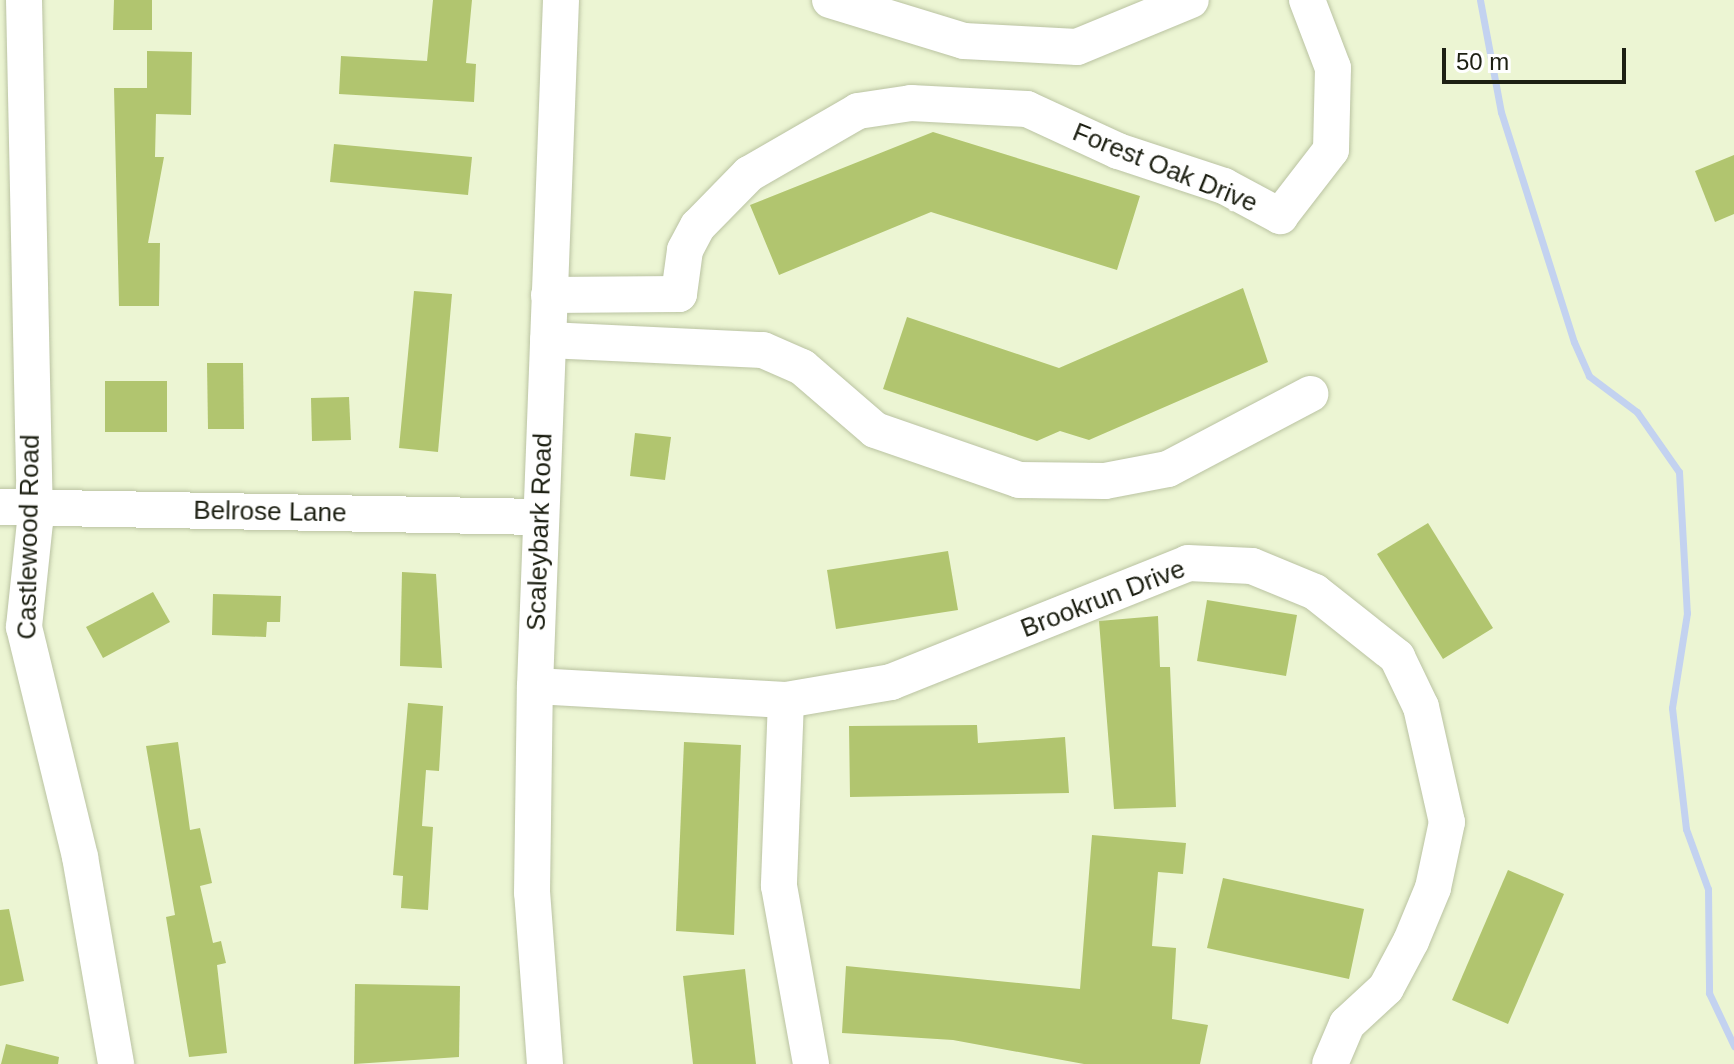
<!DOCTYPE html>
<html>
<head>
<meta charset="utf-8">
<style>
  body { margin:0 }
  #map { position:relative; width:1734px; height:1064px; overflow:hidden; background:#ecf5d3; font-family:Helvetica,sans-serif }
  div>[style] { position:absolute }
  .stream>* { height:7px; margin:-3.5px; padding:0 3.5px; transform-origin:3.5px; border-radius:3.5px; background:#c3d2f0 }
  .building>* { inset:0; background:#b1c56f }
  .roads { filter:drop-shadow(0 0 2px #bac3a2) drop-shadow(0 0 2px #bac3a2) }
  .minor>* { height:36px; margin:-18px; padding:0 18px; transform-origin:18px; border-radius:18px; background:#fff }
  span { translate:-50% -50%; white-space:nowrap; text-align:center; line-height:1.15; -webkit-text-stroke:8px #fff; paint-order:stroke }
  .street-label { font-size:26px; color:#1d2013 }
  .scale { position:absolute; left:1442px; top:48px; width:184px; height:36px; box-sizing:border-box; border:4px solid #1d2013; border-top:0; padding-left:10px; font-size:24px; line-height:28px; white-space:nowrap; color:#1d2013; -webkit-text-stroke:6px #fff; paint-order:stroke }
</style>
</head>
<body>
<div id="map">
  <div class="stream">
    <div style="left:1480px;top:0;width:114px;rotate:79.4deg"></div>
    <div style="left:1501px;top:112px;width:241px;rotate:72.4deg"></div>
    <div style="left:1574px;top:342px;width:37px;rotate:66deg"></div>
    <div style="left:1589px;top:376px;width:60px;rotate:36.9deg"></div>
    <div style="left:1637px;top:412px;width:73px;rotate:55deg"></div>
    <div style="left:1679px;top:472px;width:141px;rotate:86.8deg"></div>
    <div style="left:1687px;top:613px;width:96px;rotate:99deg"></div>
    <div style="left:1672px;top:708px;width:122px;rotate:83.4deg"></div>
    <div style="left:1686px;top:829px;width:64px;rotate:69.9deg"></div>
    <div style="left:1708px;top:889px;width:104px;rotate:89.4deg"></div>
    <div style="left:1709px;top:993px;width:59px;rotate:64.7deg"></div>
  </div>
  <div class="building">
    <div style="clip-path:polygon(114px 0,152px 0,152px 30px,113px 30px)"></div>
    <div style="clip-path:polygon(433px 0,472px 0,466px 63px,476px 64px,474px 102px,339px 94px,341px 56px,427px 61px)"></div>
    <div style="clip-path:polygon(147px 51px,192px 52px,191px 115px,156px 114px,155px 157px,164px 157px,148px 243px,160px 243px,159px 306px,119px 306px,114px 88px,147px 88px)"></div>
    <div style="clip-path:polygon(933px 132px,1140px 196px,1117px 270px,931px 212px,779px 275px,750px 205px)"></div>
    <div style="clip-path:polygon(334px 144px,472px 157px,468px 195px,330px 182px)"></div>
    <div style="clip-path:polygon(1734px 155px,1734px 214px,1715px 222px,1695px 171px)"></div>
    <div style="clip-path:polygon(1243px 288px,1268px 362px,1089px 440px,1060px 431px,1037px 441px,883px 389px,907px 317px,1059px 368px)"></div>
    <div style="clip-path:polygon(414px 291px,452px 294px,438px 452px,399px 448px)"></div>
    <div style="clip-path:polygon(207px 363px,243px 363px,244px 429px,208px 429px)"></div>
    <div style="clip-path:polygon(105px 381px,167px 381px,167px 432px,105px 432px)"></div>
    <div style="clip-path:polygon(349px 397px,351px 440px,312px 441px,311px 398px)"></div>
    <div style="clip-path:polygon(635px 433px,671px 437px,665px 480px,630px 476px)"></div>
    <div style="clip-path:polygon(1428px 523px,1493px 628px,1443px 659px,1377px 554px)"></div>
    <div style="clip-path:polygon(948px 551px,958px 610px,836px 629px,827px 570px)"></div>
    <div style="clip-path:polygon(402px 572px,436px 574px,442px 668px,400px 666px)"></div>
    <div style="clip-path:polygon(153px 592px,170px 622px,103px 658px,86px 627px)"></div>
    <div style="clip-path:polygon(213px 594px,281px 596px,280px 622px,267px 622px,266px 637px,212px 635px)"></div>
    <div style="clip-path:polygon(1207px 600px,1297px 615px,1286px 676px,1197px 661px)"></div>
    <div style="clip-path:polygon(1158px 616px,1160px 667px,1170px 667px,1176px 807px,1114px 809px,1099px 621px)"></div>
    <div style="clip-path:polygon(408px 703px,443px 706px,439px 771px,426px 770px,422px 826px,433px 827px,428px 910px,401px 908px,403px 876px,393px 875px)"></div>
    <div style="clip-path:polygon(977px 725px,978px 743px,1065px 737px,1069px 793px,850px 797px,849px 726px)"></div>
    <div style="clip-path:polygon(178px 742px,190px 830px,200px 828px,212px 883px,200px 886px,213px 943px,221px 941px,226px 963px,217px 965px,227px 1053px,189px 1057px,166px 917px,175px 915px,146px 746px)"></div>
    <div style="clip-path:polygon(684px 742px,741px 745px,734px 935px,676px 931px)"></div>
    <div style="clip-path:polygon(1092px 835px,1186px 843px,1183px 874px,1158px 872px,1152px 946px,1176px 948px,1172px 1019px,1208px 1025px,1200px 1064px,1084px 1064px,953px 1040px,842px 1033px,846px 966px,1080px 989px)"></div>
    <div style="clip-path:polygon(1508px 870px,1564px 894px,1508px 1024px,1452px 1000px)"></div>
    <div style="clip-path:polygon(1223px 878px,1364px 909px,1349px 979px,1207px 948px)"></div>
    <div style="clip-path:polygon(9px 909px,24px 981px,0 986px,0 910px)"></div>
    <div style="clip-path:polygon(745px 969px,756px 1064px,693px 1064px,683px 976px)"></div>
    <div style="clip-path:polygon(355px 984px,460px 986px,459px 1057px,354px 1064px)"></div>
    <div style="clip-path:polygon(6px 1044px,59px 1057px,58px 1064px,1px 1064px)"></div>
  </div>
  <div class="roads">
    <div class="minor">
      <div style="left:24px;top:0;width:522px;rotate:88.79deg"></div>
      <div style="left:35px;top:522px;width:106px;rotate:96deg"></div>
      <div style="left:24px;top:627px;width:237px;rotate:76.3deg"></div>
      <div style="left:80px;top:857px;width:210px;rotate:80.1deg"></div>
      <div style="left:830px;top:0;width:140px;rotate:17deg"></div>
      <div style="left:964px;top:41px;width:113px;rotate:3deg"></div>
      <div style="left:1077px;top:47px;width:123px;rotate:-22.4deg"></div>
      <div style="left:549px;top:295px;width:130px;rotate:-0.4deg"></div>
      <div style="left:679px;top:294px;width:44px;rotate:-82.2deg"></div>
      <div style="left:685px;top:250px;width:27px;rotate:-62deg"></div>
      <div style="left:698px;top:226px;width:73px;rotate:-45.6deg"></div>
      <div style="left:749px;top:174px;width:126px;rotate:-30deg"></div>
      <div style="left:858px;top:111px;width:54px;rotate:-8.6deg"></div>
      <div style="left:911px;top:103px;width:116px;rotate:3deg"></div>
      <div style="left:1027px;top:109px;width:100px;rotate:24.8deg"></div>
      <div style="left:1118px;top:151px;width:112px;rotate:18.3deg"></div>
      <div style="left:1224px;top:186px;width:64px;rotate:28.2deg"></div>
      <div style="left:1280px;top:216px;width:83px;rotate:-52.3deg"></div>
      <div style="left:1331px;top:150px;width:82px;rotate:-88.6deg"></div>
      <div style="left:1333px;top:68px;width:73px;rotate:-110.9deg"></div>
      <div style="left:548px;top:340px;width:215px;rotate:2.7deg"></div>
      <div style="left:763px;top:350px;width:43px;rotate:23.6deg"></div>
      <div style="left:802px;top:367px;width:96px;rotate:40.8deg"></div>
      <div style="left:875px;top:430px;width:152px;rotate:19.1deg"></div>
      <div style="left:1019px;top:480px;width:86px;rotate:0.7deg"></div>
      <div style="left:1105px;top:481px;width:64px;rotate:-10.8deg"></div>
      <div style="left:1168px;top:469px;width:161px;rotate:-27.8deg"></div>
      <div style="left:0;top:507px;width:539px;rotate:1.06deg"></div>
      <div style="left:535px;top:686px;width:251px;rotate:3.2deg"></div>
      <div style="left:786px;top:700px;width:107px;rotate:-9.7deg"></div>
      <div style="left:891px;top:682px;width:320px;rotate:-21.8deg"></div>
      <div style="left:1188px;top:563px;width:64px;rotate:2.7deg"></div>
      <div style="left:1252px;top:566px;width:68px;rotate:22.4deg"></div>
      <div style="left:1315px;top:592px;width:105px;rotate:38.4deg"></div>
      <div style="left:1397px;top:657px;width:55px;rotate:64.4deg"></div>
      <div style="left:1421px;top:707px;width:118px;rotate:77.3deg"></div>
      <div style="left:1447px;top:822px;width:67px;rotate:102deg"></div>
      <div style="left:1433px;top:888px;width:57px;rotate:112.5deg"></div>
      <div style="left:1411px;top:941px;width:53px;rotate:118deg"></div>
      <div style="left:1386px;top:988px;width:53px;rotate:137.3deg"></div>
      <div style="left:1347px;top:1024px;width:43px;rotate:113deg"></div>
      <div style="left:786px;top:700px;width:186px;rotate:92.2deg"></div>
      <div style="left:779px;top:886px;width:181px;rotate:79.8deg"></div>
      <div style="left:545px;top:1064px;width:171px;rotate:-94.3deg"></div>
      <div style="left:532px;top:893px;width:207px;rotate:-89.2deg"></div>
      <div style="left:535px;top:686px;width:686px;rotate:-87.83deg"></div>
    </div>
  </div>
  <div class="street-label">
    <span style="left:1165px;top:168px;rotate:22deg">Forest Oak Drive</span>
    <span style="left:270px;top:512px;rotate:1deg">Belrose Lane</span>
    <span style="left:540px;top:532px;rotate:-88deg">Scaleybark Road</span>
    <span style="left:29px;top:537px;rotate:-89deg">Castlewood Road</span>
    <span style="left:1103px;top:599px;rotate:-21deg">Brookrun Drive</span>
  </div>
  <div class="scale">50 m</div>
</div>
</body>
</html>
